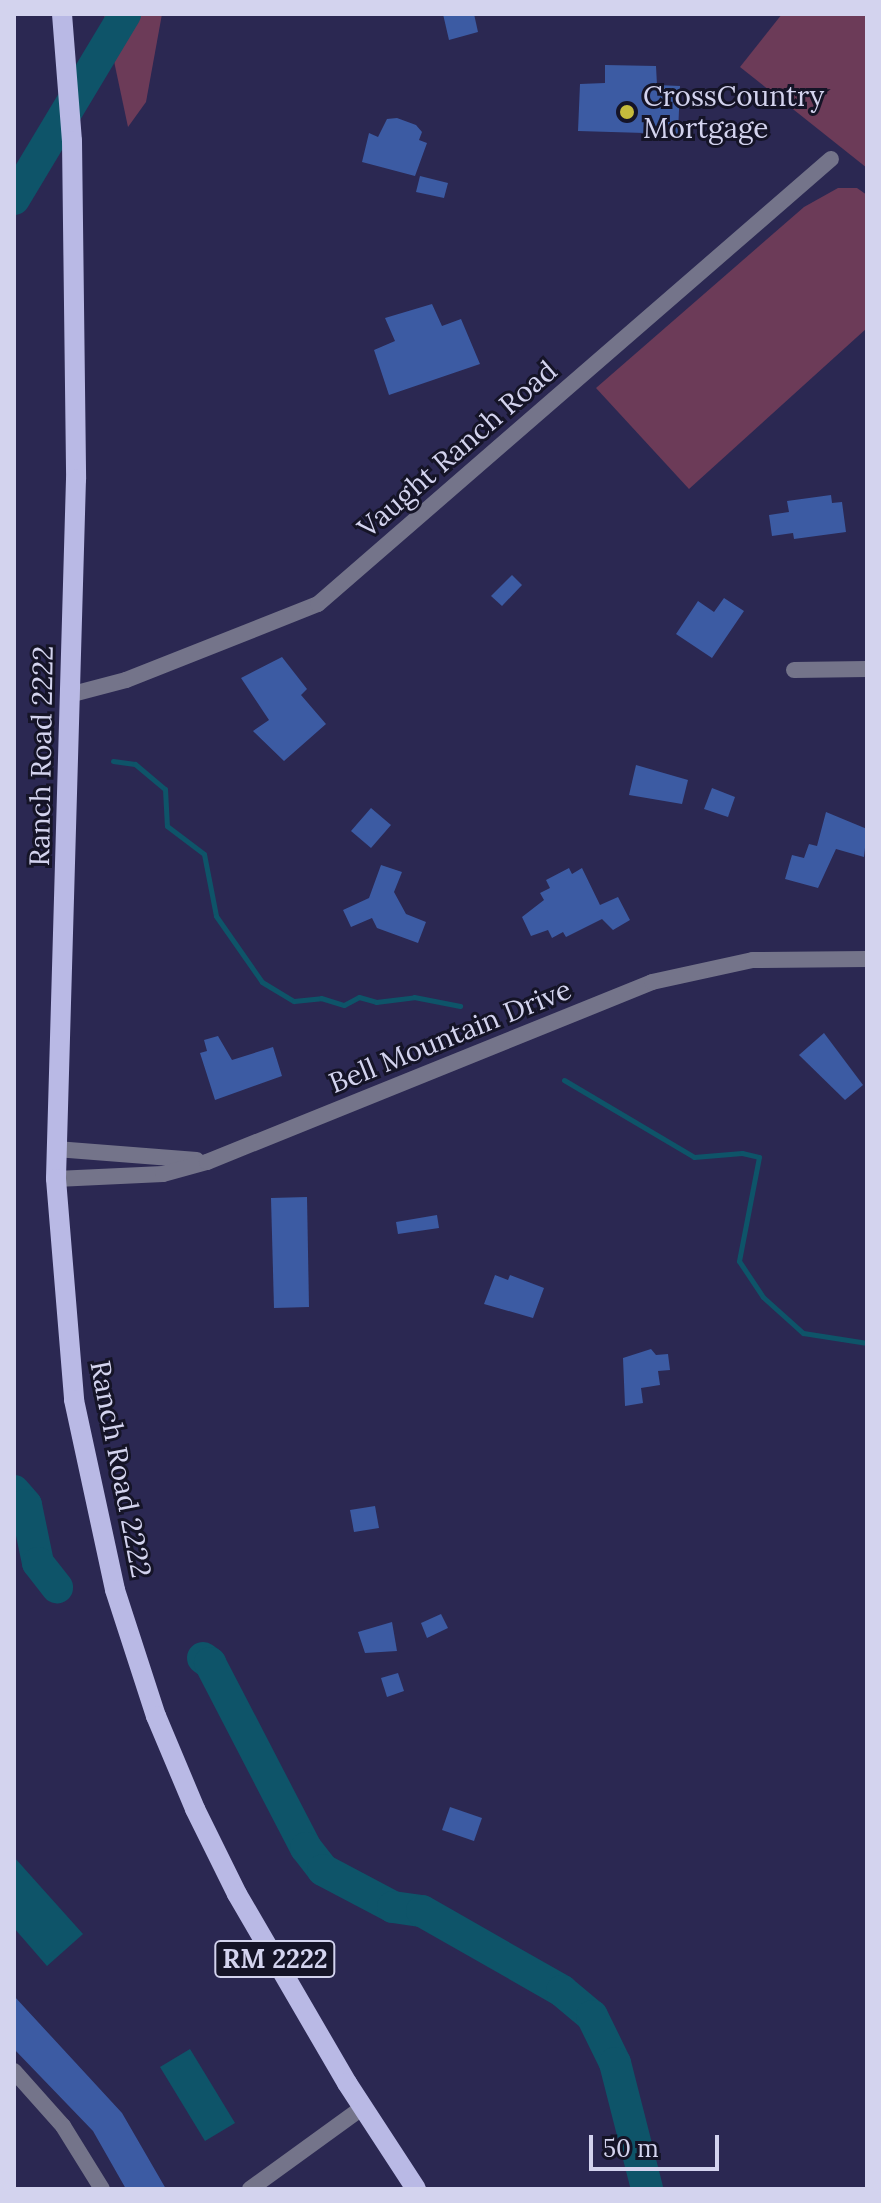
<!DOCTYPE html>
<html>
<head>
<meta charset="utf-8">
<style>
  body { margin:0 }
  #map { position:relative; width:881px; height:2203px; overflow:hidden; background:#2b2852; font-family:Lora,serif }
  div>[style] { position:absolute }
  .green>* { inset:0; background:#6c3b58 }
  .water>* { inset:0; background:#0e5469 }
  .stream>* { height:5px; margin:-2.5px; padding:0 2.5px; transform-origin:2.5px; border-radius:2.5px; background:#0e5469 }
  .river>* { height:32px; margin:-16px; padding:0 16px; transform-origin:16px; border-radius:16px; background:#0e5469 }
  .building>* { inset:0; background:#3c5ba3 }
  .minor>* { height:16px; margin:-8px; padding:0 8px; transform-origin:8px; border-radius:8px; background:#74748a }
  .primary>* { height:20px; margin:-10px; padding:0 10px; transform-origin:10px; border-radius:10px; background:#b9b9e5 }
  .dots>* { width:22px; height:22px; translate:-50% -50%; box-sizing:border-box; border:4px solid #151427; border-radius:50% }
  span { translate:-50% -50%; white-space:nowrap; text-align:center; line-height:1.15; -webkit-text-stroke:6px #151427; paint-order:stroke }
  .shield-label span { padding:2px 6px; background:#151427; border:2px solid; border-radius:6px; -webkit-text-stroke-width:0 }
  .shield-label { font-size:26px; color:#d3d3ee; font-weight:700 }
  .poi-label { font-size:28px; color:#d3d3ee }
  .left { translate:0 -50%; text-align:left }
  .street-label { font-size:28px; color:#d3d3ee }
  .frame { position:absolute; inset:0; border:16px solid #d3d3ee; pointer-events:none }
  .scale { position:absolute; left:589px; top:2135px; width:130px; height:36px; box-sizing:border-box; border:4px solid #d3d3ee; border-top:0; padding-left:10px; font-size:24px; line-height:28px; white-space:nowrap; color:#d3d3ee; -webkit-text-stroke:6px #151427; paint-order:stroke }
</style>
</head>
<body>
<div id="map">
  <div class="green">
    <div style="clip-path:polygon(104px 14px,162px 14px,146px 102px,128px 127px)"></div>
    <div style="clip-path:polygon(782px 14px,867px 14px,867px 168px,740px 67px)"></div>
    <div style="clip-path:polygon(838px 188px,857px 188px,867px 195px,867px 328px,689px 489px,596px 388px,804px 207px)"></div>
  </div>
  <div class="water">
    <div style="clip-path:polygon(14px 1857px,83px 1934px,47px 1966px,14px 1928px)"></div>
    <div style="clip-path:polygon(190px 2049px,235px 2123px,205px 2141px,160px 2067px)"></div>
  </div>
  <div class="stream">
    <div style="left:113px;top:761px;width:22px;rotate:8deg"></div>
    <div style="left:135px;top:764px;width:39px;rotate:40deg"></div>
    <div style="left:165px;top:789px;width:37px;rotate:87deg"></div>
    <div style="left:167px;top:826px;width:46px;rotate:37.1deg"></div>
    <div style="left:204px;top:854px;width:63px;rotate:79deg"></div>
    <div style="left:216px;top:916px;width:80px;rotate:55.1deg"></div>
    <div style="left:262px;top:982px;width:37px;rotate:31deg"></div>
    <div style="left:294px;top:1001px;width:27px;rotate:-6deg"></div>
    <div style="left:321px;top:998px;width:24px;rotate:17deg"></div>
    <div style="left:344px;top:1005px;width:17px;rotate:-28deg"></div>
    <div style="left:359px;top:997px;width:18px;rotate:16deg"></div>
    <div style="left:376px;top:1002px;width:38px;rotate:-7deg"></div>
    <div style="left:414px;top:997px;width:47px;rotate:11.1deg"></div>
    <div style="left:564px;top:1080px;width:151px;rotate:30.6deg"></div>
    <div style="left:694px;top:1157px;width:48px;rotate:-4.8deg"></div>
    <div style="left:742px;top:1153px;width:17px;rotate:13deg"></div>
    <div style="left:759px;top:1157px;width:106px;rotate:100.9deg"></div>
    <div style="left:739px;top:1261px;width:43px;rotate:56.3deg"></div>
    <div style="left:763px;top:1297px;width:54px;rotate:42deg"></div>
    <div style="left:803px;top:1333px;width:65px;rotate:8.9deg"></div>
  </div>
  <div class="river">
    <div style="left:14px;top:199px;width:216px;rotate:-59deg"></div>
    <div style="left:14px;top:1491px;width:18px;rotate:49deg"></div>
    <div style="left:26px;top:1505px;width:59px;rotate:78.3deg"></div>
    <div style="left:38px;top:1563px;width:31px;rotate:52deg"></div>
    <div style="left:203px;top:1658px;width:9px;rotate:36deg"></div>
    <div style="left:210px;top:1663px;width:208px;rotate:62.6deg"></div>
    <div style="left:306px;top:1848px;width:28px;rotate:52deg"></div>
    <div style="left:323px;top:1870px;width:79px;rotate:27.9deg"></div>
    <div style="left:393px;top:1907px;width:29px;rotate:8deg"></div>
    <div style="left:422px;top:1911px;width:161px;rotate:29.7deg"></div>
    <div style="left:562px;top:1991px;width:39px;rotate:40deg"></div>
    <div style="left:592px;top:2016px;width:52px;rotate:63.9deg"></div>
    <div style="left:615px;top:2063px;width:130px;rotate:75.7deg"></div>
  </div>
  <div class="building">
    <div style="clip-path:polygon(443px 14px,474px 14px,478px 32px,449px 40px)"></div>
    <div style="clip-path:polygon(605px 65px,656px 66px,657px 85px,680px 86px,678px 134px,578px 131px,580px 84px,605px 83px)"></div>
    <div style="clip-path:polygon(397px 118px,416px 125px,422px 132px,419px 140px,427px 143px,415px 176px,362px 162px,369px 133px,378px 137px,387px 119px)"></div>
    <div style="clip-path:polygon(420px 176px,448px 183px,444px 198px,416px 192px)"></div>
    <div style="clip-path:polygon(432px 304px,442px 326px,461px 319px,480px 364px,389px 395px,374px 350px,395px 341px,385px 318px)"></div>
    <div style="clip-path:polygon(831px 495px,832px 503px,842px 502px,846px 532px,794px 539px,793px 533px,772px 536px,769px 515px,789px 512px,787px 501px)"></div>
    <div style="clip-path:polygon(512px 575px,522px 585px,502px 606px,491px 596px)"></div>
    <div style="clip-path:polygon(724px 598px,744px 611px,712px 658px,676px 634px,698px 601px,714px 612px)"></div>
    <div style="clip-path:polygon(282px 657px,307px 689px,301px 695px,326px 724px,284px 761px,253px 731px,269px 720px,241px 678px)"></div>
    <div style="clip-path:polygon(636px 765px,688px 780px,682px 804px,629px 795px)"></div>
    <div style="clip-path:polygon(712px 788px,735px 797px,728px 817px,704px 809px)"></div>
    <div style="clip-path:polygon(371px 808px,391px 825px,371px 848px,351px 831px)"></div>
    <div style="clip-path:polygon(826px 812px,867px 829px,864px 857px,836px 849px,818px 888px,785px 879px,792px 855px,804px 858px,809px 844px,817px 846px)"></div>
    <div style="clip-path:polygon(381px 865px,402px 872px,394px 892px,406px 914px,426px 922px,418px 943px,377px 928px,372px 918px,351px 927px,343px 910px,369px 898px)"></div>
    <div style="clip-path:polygon(569px 868px,572px 874px,582px 868px,600px 905px,618px 897px,630px 920px,613px 930px,602px 919px,566px 937px,563px 932px,552px 938px,548px 930px,531px 936px,522px 917px,544px 900px,540px 893px,550px 888px,546px 880px)"></div>
    <div style="clip-path:polygon(824px 1033px,863px 1085px,845px 1100px,799px 1055px)"></div>
    <div style="clip-path:polygon(218px 1036px,232px 1060px,273px 1047px,282px 1076px,215px 1100px,200px 1053px,207px 1051px,204px 1040px)"></div>
    <div style="clip-path:polygon(307px 1197px,309px 1307px,274px 1308px,271px 1198px)"></div>
    <div style="clip-path:polygon(437px 1215px,439px 1228px,398px 1234px,396px 1222px)"></div>
    <div style="clip-path:polygon(495px 1275px,508px 1280px,510px 1275px,544px 1288px,533px 1318px,484px 1304px)"></div>
    <div style="clip-path:polygon(651px 1349px,656px 1355px,668px 1354px,670px 1370px,658px 1371px,660px 1385px,641px 1388px,643px 1403px,625px 1406px,623px 1358px)"></div>
    <div style="clip-path:polygon(375px 1506px,379px 1528px,354px 1532px,350px 1510px)"></div>
    <div style="clip-path:polygon(441px 1614px,448px 1628px,427px 1638px,421px 1623px)"></div>
    <div style="clip-path:polygon(392px 1622px,397px 1651px,365px 1653px,358px 1632px)"></div>
    <div style="clip-path:polygon(398px 1673px,404px 1691px,387px 1697px,381px 1678px)"></div>
    <div style="clip-path:polygon(450px 1807px,482px 1818px,474px 1841px,442px 1830px)"></div>
    <div style="clip-path:polygon(14px 1996px,122px 2113px,166px 2189px,126px 2189px,93px 2131px,14px 2049px)"></div>
  </div>
  <div class="minor">
    <div style="left:794px;top:670px;width:73px;rotate:-0.8deg"></div>
    <div style="left:69px;top:695px;width:59px;rotate:-14.7deg"></div>
    <div style="left:126px;top:680px;width:206px;rotate:-21.6deg"></div>
    <div style="left:318px;top:604px;width:679px;rotate:-40.94deg"></div>
    <div style="left:56px;top:1149px;width:141px;rotate:4.5deg"></div>
    <div style="left:56px;top:1179px;width:107px;rotate:-2.7deg"></div>
    <div style="left:163px;top:1174px;width:46px;rotate:-15.3deg"></div>
    <div style="left:207px;top:1162px;width:480px;rotate:-22deg"></div>
    <div style="left:652px;top:982px;width:103px;rotate:-12.3deg"></div>
    <div style="left:753px;top:960px;width:114px;rotate:-0.5deg"></div>
    <div style="left:14px;top:2071px;width:74px;rotate:48.3deg"></div>
    <div style="left:63px;top:2126px;width:74px;rotate:58.2deg"></div>
    <div style="left:250px;top:2189px;width:138px;rotate:-35.9deg"></div>
  </div>
  <div class="primary">
    <div style="left:62px;top:14px;width:127px;rotate:85.5deg"></div>
    <div style="left:72px;top:141px;width:338px;rotate:89.3deg"></div>
    <div style="left:76px;top:479px;width:700px;rotate:91.64deg"></div>
    <div style="left:56px;top:1179px;width:222px;rotate:85.3deg"></div>
    <div style="left:74px;top:1400px;width:194px;rotate:77.8deg"></div>
    <div style="left:115px;top:1590px;width:133px;rotate:72deg"></div>
    <div style="left:156px;top:1716px;width:101px;rotate:67.2deg"></div>
    <div style="left:195px;top:1809px;width:95px;rotate:63.7deg"></div>
    <div style="left:237px;top:1894px;width:219px;rotate:59.8deg"></div>
    <div style="left:347px;top:2083px;width:126px;rotate:56.9deg"></div>
  </div>
  <div class="dots">
    <div style="left:627px;top:112px;background:#c6bb3c"></div>
  </div>
  <div class="shield-label">
    <span style="left:275px;top:1959px">RM 2222</span>
  </div>
  <div class="poi-label">
    <span class="left" style="left:643px;top:112px">CrossCountry<br>Mortgage</span>
  </div>
  <div class="street-label">
    <span style="left:457px;top:449px;rotate:-41deg">Vaught Ranch Road</span>
    <span style="left:41px;top:756px;rotate:-89deg">Ranch Road 2222</span>
    <span style="left:450px;top:1036px;rotate:-22deg">Bell Mountain Drive</span>
    <span style="left:121px;top:1469px;rotate:79deg">Ranch Road 2222</span>
  </div>
  <div class="frame"></div>
  <div class="scale">50 m</div>
</div>
</body>
</html>
